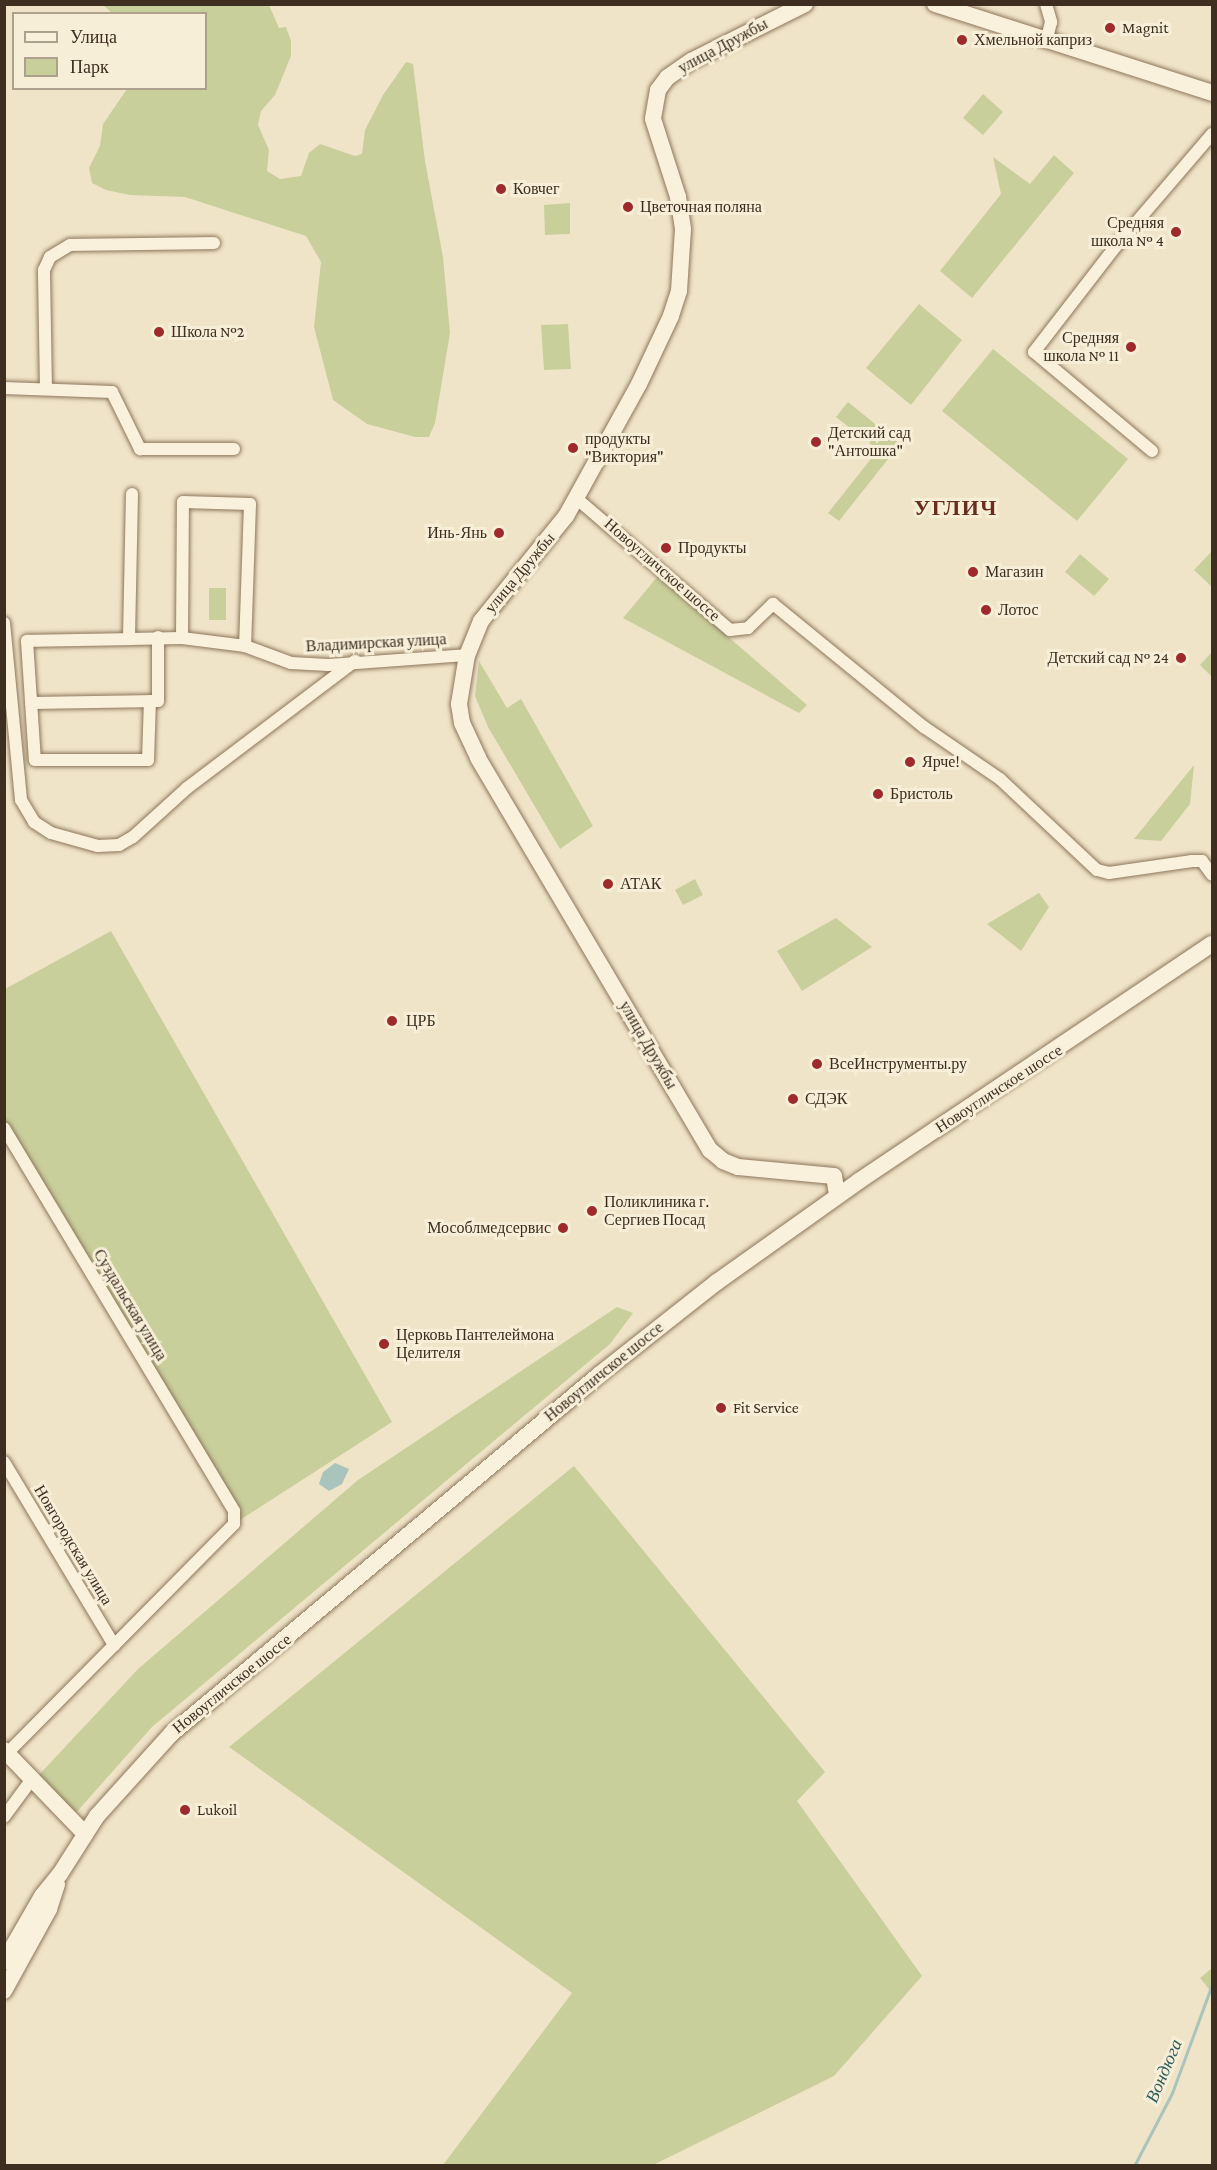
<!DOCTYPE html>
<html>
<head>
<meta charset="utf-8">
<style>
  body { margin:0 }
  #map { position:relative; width:1217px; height:2170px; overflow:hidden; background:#f0e4c8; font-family:"Crimson Pro",serif }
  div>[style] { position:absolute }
  .green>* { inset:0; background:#c9cf9b }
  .water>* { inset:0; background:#a9c4bc }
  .stream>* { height:3px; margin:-1.5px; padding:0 1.5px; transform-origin:1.5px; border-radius:1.5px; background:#a9c4bc }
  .roads { filter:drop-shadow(0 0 2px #8d765c) drop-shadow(0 0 2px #8d765c) }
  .street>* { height:12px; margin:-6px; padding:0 6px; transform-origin:6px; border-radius:6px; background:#faf1dc }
  .secondary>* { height:16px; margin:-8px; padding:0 8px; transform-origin:8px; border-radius:8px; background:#faf1dc }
  .dots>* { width:16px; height:16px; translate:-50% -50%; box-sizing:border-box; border:3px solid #f7eed8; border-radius:50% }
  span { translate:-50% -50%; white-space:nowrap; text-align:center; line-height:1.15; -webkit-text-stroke:6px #f7eed8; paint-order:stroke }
  .poi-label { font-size:16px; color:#3d2e20 }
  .left { translate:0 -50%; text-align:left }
  .right { translate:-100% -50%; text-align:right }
  .street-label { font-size:16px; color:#3d2e20 }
  .water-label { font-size:18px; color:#2f5d5a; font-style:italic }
  .district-label { font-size:22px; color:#6b2e1e; font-weight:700; letter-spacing:1.5px }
  .frame { position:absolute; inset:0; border:6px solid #3d2e20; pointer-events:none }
  .legend { position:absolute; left:12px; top:12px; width:195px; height:78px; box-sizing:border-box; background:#f7eed8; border:2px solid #ada18e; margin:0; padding:8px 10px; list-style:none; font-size:18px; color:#3d2e20 }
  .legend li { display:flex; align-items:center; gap:12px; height:30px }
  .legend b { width:30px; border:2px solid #ada18e }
</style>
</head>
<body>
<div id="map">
  <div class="green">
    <div style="clip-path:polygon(103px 5px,269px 5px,279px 28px,286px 27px,291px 41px,291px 56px,275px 95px,261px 111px,258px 125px,269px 150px,267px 171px,280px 179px,301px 176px,309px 153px,320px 144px,355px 156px,362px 154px,365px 130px,383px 95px,406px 62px,413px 64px,425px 161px,443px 257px,450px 333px,435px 423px,429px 437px,415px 437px,367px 424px,333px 400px,314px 327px,321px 262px,306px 236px,185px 197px,130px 195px,106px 190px,92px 183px,89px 168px,100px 146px,103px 124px,127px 89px,206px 88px,206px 14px,112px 13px)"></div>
    <div style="clip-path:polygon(983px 94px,1003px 112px,983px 135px,963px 118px)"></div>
    <div style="clip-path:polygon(1054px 155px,1074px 173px,972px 298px,940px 271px,1001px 194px,993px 157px,1030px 184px)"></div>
    <div style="clip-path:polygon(570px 203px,570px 234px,545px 235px,544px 205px)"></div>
    <div style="clip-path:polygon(919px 304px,962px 340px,911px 405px,866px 368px)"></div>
    <div style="clip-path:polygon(568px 324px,571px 369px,544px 370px,541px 325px)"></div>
    <div style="clip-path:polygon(993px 349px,1128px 459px,1077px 521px,942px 411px)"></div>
    <div style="clip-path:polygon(848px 402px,900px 444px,839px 521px,828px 513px,878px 450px,836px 417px)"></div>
    <div style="clip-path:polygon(1212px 551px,1212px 587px,1194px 570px)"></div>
    <div style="clip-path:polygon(1080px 554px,1109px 579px,1094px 596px,1065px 572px)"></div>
    <div style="clip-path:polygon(658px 576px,807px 705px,799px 713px,623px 618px)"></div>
    <div style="clip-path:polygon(209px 588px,226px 588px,226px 620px,209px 620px)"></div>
    <div style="clip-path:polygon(1212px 652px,1212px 677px,1200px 665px)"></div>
    <div style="clip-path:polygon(479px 661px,507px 708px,521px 699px,593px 826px,560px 849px,488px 727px,475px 696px)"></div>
    <div style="clip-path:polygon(1194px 765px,1190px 804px,1161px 841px,1134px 839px)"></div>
    <div style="clip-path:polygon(695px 879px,703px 895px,683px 905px,675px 890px)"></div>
    <div style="clip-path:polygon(1039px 893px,1049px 907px,1021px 951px,987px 924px)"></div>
    <div style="clip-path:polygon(836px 918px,872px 947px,802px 991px,777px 951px)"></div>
    <div style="clip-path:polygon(111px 931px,392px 1422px,240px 1520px,5px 1128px,5px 989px)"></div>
    <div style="clip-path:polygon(617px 1307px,633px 1313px,610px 1344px,152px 1727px,74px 1815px,37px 1777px,138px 1669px,358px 1480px)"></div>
    <div style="clip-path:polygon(574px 1466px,825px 1772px,797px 1801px,922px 1976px,834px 2076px,653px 2165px,443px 2165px,572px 1993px,229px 1747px)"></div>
    <div style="clip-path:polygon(1212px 1968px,1212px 1993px,1200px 1978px)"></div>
  </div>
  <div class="water">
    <div style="clip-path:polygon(335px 1463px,349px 1469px,342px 1484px,329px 1491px,319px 1484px,323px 1472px)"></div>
  </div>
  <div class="stream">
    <div style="left:1134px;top:2166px;width:82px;rotate:-62.5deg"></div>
    <div style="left:1172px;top:2093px;width:116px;rotate:-69.8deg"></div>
  </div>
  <div class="roads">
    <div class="street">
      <div style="left:1046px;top:4px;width:19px;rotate:74deg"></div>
      <div style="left:1051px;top:22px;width:16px;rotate:104deg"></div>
      <div style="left:4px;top:388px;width:108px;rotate:2.1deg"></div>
      <div style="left:112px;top:392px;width:64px;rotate:63.8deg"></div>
      <div style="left:140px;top:449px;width:94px"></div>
      <div style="left:46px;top:389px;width:119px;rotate:-91deg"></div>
      <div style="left:44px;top:270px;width:14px;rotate:-65deg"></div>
      <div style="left:50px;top:257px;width:23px;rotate:-31deg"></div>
      <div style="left:70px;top:245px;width:144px;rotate:-0.8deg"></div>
      <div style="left:1152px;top:451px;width:154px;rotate:-140deg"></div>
      <div style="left:1034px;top:352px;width:134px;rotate:-52.3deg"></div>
      <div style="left:1116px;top:246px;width:148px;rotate:-49.4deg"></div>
      <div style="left:132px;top:494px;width:145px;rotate:91.2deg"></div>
      <div style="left:129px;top:639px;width:53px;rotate:-1.1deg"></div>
      <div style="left:182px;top:638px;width:64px;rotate:7.2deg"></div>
      <div style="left:245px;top:646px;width:49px;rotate:20.3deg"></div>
      <div style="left:291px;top:663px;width:37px;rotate:3deg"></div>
      <div style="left:328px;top:665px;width:139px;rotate:-4.1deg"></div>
      <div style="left:576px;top:498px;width:203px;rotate:40.6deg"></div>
      <div style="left:730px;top:630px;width:18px;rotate:-6deg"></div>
      <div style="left:748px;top:628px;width:35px;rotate:-44deg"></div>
      <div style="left:773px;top:604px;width:195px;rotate:39.2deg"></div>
      <div style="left:924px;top:727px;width:92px;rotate:34.4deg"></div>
      <div style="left:1000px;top:779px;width:133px;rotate:43.2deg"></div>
      <div style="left:1097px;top:870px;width:12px;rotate:14deg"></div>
      <div style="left:1109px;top:873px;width:84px;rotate:-8.2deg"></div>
      <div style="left:1192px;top:861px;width:10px"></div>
      <div style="left:1202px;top:861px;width:17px;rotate:54deg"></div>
      <div style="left:4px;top:623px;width:178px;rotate:84.5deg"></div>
      <div style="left:21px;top:800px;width:26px;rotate:59deg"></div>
      <div style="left:34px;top:822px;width:20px;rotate:33deg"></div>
      <div style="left:51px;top:833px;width:49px;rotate:15.5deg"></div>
      <div style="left:98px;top:846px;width:21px;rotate:-3deg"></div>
      <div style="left:119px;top:845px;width:16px;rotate:-30deg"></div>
      <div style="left:133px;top:837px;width:73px;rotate:-42.2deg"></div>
      <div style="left:187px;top:788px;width:211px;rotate:-37.1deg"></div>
      <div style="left:182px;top:638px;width:136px;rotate:-89.6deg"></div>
      <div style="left:183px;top:502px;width:67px;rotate:1.7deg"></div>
      <div style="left:250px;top:504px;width:142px;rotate:92deg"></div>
      <div style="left:129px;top:639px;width:102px;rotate:178.9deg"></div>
      <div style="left:27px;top:641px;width:119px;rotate:86.2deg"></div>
      <div style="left:35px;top:760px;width:113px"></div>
      <div style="left:148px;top:760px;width:59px;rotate:-88.1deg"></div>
      <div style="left:31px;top:703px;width:127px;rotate:-0.9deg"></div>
      <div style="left:158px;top:701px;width:64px;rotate:-90deg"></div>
      <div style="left:4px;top:1128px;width:447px;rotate:59deg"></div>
      <div style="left:234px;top:1511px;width:13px;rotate:90deg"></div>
      <div style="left:234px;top:1524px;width:322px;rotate:134.7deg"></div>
      <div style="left:4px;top:1462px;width:214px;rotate:59deg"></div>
      <div style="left:4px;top:1817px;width:47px;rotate:-53.6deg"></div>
    </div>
    <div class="secondary">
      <div style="left:805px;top:4px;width:127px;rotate:153.4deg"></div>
      <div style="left:691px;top:61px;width:29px;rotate:145deg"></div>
      <div style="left:667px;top:78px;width:15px;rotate:127deg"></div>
      <div style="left:658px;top:90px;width:29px;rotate:100deg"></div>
      <div style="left:653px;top:119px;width:82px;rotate:72.2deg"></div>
      <div style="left:678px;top:197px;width:32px;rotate:81deg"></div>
      <div style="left:683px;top:229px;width:62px;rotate:93.7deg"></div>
      <div style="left:679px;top:291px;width:26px;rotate:108deg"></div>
      <div style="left:671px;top:316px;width:75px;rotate:115.2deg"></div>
      <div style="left:639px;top:384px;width:151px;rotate:118.9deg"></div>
      <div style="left:566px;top:516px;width:135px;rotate:129deg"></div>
      <div style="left:481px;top:621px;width:37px;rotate:112deg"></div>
      <div style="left:467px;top:655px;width:50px;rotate:99.3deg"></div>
      <div style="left:459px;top:704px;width:19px;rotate:81deg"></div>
      <div style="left:462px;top:723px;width:38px;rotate:65deg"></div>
      <div style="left:478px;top:758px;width:456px;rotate:59.4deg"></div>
      <div style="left:710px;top:1150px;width:17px;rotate:40deg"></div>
      <div style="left:723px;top:1161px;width:16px;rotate:22deg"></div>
      <div style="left:738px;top:1167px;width:96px;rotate:5.4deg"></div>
      <div style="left:834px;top:1176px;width:20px;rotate:81deg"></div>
      <div style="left:935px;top:4px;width:291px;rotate:17.8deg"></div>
      <div style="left:4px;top:1750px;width:117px;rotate:46deg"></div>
      <div style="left:4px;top:1962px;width:76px;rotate:-60.1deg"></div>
      <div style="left:42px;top:1896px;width:28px;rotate:-51deg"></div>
      <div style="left:60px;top:1874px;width:69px;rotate:-57.5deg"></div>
      <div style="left:97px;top:1816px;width:110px;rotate:-47.9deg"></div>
      <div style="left:171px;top:1734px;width:560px;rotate:-40deg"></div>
      <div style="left:600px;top:1374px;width:149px;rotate:-38.2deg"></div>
      <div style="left:717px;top:1282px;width:174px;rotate:-35.4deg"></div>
      <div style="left:859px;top:1181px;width:425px;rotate:-33.9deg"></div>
      <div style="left:4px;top:1991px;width:94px;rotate:-61.2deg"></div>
      <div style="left:49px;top:1909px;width:26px;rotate:-72deg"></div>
    </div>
  </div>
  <div class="dots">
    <div style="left:1110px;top:28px;background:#9e2a2b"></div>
    <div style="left:962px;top:40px;background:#9e2a2b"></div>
    <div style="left:501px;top:189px;background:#9e2a2b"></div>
    <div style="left:628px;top:207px;background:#9e2a2b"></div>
    <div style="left:1176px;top:232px;background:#9e2a2b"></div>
    <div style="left:159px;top:332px;background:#9e2a2b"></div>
    <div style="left:1131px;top:347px;background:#9e2a2b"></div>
    <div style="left:816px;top:442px;background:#9e2a2b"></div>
    <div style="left:573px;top:448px;background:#9e2a2b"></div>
    <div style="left:499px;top:533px;background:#9e2a2b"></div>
    <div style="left:666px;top:548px;background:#9e2a2b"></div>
    <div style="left:973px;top:572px;background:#9e2a2b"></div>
    <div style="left:986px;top:610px;background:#9e2a2b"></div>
    <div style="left:1181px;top:658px;background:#9e2a2b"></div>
    <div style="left:910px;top:762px;background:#9e2a2b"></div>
    <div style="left:878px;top:794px;background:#9e2a2b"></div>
    <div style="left:608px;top:884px;background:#9e2a2b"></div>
    <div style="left:392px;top:1021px;background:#9e2a2b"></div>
    <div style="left:817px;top:1064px;background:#9e2a2b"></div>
    <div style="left:793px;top:1099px;background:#9e2a2b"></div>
    <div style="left:592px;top:1211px;background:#9e2a2b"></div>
    <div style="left:563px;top:1228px;background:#9e2a2b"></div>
    <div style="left:384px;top:1344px;background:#9e2a2b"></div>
    <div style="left:721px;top:1408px;background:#9e2a2b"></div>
    <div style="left:185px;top:1810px;background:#9e2a2b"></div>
  </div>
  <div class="poi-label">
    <span class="left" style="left:1122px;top:28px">Magnit</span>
    <span class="left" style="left:974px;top:40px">Хмельной каприз</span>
    <span class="left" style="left:513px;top:189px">Ковчег</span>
    <span class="left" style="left:640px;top:207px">Цветочная поляна</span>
    <span class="right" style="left:1164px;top:232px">Средняя<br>школа № 4</span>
    <span class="left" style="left:171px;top:332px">Школа №2</span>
    <span class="right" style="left:1119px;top:347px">Средняя<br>школа № 11</span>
    <span class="left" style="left:828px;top:442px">Детский сад<br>"Антошка"</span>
    <span class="left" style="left:585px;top:448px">продукты<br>"Виктория"</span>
    <span class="right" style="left:487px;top:533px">Инь-Янь</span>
    <span class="left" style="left:678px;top:548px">Продукты</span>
    <span class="left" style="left:985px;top:572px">Магазин</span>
    <span class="left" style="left:998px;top:610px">Лотос</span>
    <span class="right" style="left:1169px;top:658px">Детский сад № 24</span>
    <span class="left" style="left:922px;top:762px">Ярче!</span>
    <span class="left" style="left:890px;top:794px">Бристоль</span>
    <span class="left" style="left:620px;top:884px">АТАК</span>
    <span class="left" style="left:406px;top:1021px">ЦРБ</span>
    <span class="left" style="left:829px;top:1064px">ВсеИнструменты.ру</span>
    <span class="left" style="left:805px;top:1099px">СДЭК</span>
    <span class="left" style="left:604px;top:1211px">Поликлиника г.<br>Сергиев Посад</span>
    <span class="right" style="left:551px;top:1228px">Мособлмедсервис</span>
    <span class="left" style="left:396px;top:1344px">Церковь Пантелеймона<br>Целителя</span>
    <span class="left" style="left:733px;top:1408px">Fit Service</span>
    <span class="left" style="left:197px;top:1810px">Lukoil</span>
  </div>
  <div class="street-label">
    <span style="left:723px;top:46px;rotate:-28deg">улица Дружбы</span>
    <span style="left:662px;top:570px;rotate:41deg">Новоугличское шоссе</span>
    <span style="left:520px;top:573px;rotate:-50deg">улица Дружбы</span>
    <span style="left:376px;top:643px;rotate:-3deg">Владимирская улица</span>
    <span style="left:648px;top:1045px;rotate:60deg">улица Дружбы</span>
    <span style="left:999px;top:1089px;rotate:-33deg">Новоугличское шоссе</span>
    <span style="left:130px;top:1305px;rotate:59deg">Суздальская улица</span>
    <span style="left:604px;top:1372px;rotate:-39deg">Новоугличское шоссе</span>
    <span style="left:73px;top:1545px;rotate:59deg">Новгородская улица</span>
    <span style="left:232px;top:1684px;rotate:-39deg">Новоугличское шоссе</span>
  </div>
  <div class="water-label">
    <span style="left:1164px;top:2071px;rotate:-67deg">Вондюга</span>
  </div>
  <div class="district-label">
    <span style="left:956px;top:508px">УГЛИЧ</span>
  </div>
  <div class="frame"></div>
  <ul class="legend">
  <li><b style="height:8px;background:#faf1dc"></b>Улица</li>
  <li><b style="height:16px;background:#c9cf9b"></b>Парк</li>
  </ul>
</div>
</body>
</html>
